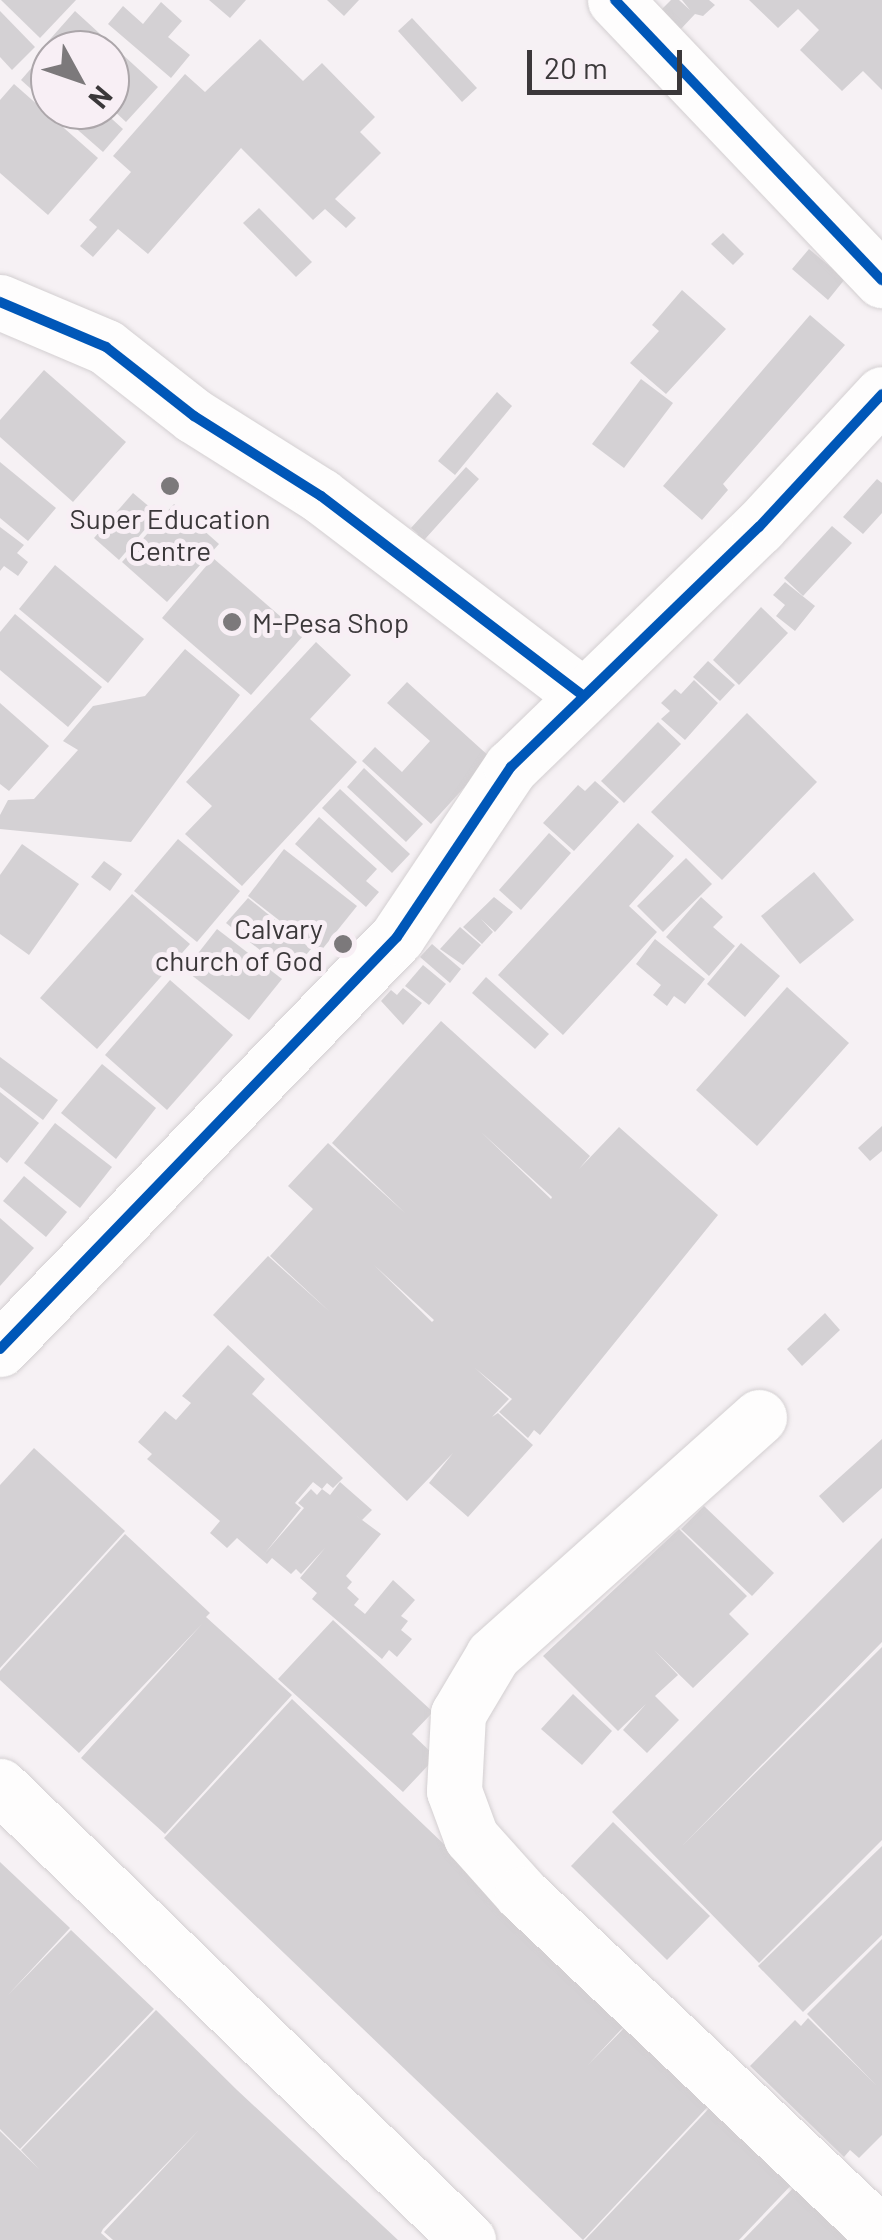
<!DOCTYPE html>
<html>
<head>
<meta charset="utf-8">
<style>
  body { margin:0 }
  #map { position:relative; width:882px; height:2240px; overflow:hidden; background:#f6f1f4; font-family:Barlow,sans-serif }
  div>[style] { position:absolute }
  .building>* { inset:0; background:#d4d1d4 }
  .roads { filter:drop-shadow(0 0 2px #d3cfd1) drop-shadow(0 0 2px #d3cfd1) }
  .minor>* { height:55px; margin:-27.5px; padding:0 27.5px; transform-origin:27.5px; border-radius:27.5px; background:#fefdfd }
  .cycleway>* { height:10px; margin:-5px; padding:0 5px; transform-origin:5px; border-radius:5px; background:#0057b8 }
  .dots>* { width:28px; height:28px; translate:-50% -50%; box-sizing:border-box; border:5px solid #f8eff5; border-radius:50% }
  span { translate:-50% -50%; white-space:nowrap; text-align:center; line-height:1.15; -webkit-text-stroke:10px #f8eff5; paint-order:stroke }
  .poi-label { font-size:28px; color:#3b383a }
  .left { translate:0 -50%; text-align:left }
  .right { translate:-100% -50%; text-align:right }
  .north { position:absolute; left:30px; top:30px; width:100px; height:100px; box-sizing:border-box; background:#f8eff5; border:2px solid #aca6aa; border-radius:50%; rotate:130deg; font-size:28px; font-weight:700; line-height:40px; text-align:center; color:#3b383a }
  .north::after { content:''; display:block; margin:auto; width:35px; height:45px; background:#7c797b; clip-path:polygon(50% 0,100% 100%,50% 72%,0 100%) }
  .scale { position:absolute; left:527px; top:50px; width:155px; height:45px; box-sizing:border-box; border:5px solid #3b383a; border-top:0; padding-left:12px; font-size:30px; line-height:35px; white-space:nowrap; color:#3b383a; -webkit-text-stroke:8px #f8eff5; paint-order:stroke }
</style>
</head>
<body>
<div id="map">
  <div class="building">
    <div style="clip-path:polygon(1px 0,76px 0,40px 38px)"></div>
    <div style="clip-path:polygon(209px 0,246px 0,230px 18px)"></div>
    <div style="clip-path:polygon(327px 0,359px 0,344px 16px)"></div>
    <div style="clip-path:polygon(671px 0,679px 0,690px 10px,682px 0,709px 0,715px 5px,703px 16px,695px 14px,679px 31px,659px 12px)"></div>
    <div style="clip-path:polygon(749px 0,882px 0,882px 90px,863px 71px,842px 91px,800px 50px,819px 30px,798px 9px,778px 28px)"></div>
    <div style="clip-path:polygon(161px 2px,182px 21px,168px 37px,190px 55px,171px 78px,108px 24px,123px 6px,143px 24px)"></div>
    <div style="clip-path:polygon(0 11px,35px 47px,12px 70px,0 57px)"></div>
    <div style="clip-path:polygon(75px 11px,158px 87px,126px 122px,110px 107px,110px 50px,48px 50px,44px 46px)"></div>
    <div style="clip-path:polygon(412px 18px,477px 88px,462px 102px,398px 31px)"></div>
    <div style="clip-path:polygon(260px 39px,303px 81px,322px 63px,375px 117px,360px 132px,381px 153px,335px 199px,356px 218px,346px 228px,325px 209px,313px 220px,241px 148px,148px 254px,118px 229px,93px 257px,80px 246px,97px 227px,89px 220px,131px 172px,113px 156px,185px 74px,205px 92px)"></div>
    <div style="clip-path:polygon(41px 57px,50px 64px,50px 106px,21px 80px)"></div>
    <div style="clip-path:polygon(14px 84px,98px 158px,48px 215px,0 173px,0 100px)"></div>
    <div style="clip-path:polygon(55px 110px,102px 110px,123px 129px,103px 152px)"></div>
    <div style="clip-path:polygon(259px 208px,312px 262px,296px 277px,243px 223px)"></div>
    <div style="clip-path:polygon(723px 233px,744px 254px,733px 265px,711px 244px)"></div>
    <div style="clip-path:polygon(809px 249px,845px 279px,828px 300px,792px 269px)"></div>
    <div style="clip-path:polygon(682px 290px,726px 329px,666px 394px,630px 363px,659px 331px,652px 325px)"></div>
    <div style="clip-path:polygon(810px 315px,845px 345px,723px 484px,728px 490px,702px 520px,663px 486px)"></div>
    <div style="clip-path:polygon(44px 370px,126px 442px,73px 502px,0 437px,0 420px)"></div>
    <div style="clip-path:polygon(641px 379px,673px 403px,624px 468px,592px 444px)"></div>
    <div style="clip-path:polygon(497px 392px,512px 406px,455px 475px,438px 461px)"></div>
    <div style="clip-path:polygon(0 462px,56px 508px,28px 541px,0 518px)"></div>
    <div style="clip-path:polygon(466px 467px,479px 479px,417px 548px,410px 542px,418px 534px,411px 528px)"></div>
    <div style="clip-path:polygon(877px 479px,882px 483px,882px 513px,863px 534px,843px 517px)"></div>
    <div style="clip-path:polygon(133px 493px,158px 514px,119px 560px,94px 538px)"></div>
    <div style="clip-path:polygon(174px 504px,219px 544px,167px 602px,122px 562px)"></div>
    <div style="clip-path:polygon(832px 526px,852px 543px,803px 596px,784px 578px)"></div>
    <div style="clip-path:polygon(0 527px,24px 545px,17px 553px,28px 562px,18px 576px,4px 566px,0 571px)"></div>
    <div style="clip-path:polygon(213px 558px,303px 636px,251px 695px,162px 618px)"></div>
    <div style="clip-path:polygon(55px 565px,144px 639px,108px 683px,19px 609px)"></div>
    <div style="clip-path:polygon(785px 582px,815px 606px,795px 631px,776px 616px,785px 605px,773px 595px)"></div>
    <div style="clip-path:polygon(761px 607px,788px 633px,739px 685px,713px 660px)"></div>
    <div style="clip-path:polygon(15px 614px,102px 687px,68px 727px,0 670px,0 632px)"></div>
    <div style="clip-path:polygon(316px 642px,351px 675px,310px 719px,357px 762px,242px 886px,185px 834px,212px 806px,186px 782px)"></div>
    <div style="clip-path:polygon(185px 649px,240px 695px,131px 842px,0 829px,0 815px,8px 800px,34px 799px,78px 750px,63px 741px,93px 706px,145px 696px)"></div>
    <div style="clip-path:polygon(708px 661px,735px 685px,720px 701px,693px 677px)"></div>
    <div style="clip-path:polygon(694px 680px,718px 703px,685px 740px,661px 719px,670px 711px,661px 703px,675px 689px,681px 694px)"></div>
    <div style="clip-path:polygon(407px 682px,491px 758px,431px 824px,362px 761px,375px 747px,402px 772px,430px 741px,387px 703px)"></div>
    <div style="clip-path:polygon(0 703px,49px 746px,9px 791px,0 784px)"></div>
    <div style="clip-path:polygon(747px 713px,817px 782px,722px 880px,651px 812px)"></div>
    <div style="clip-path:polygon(658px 722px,681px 744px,624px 803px,601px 781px)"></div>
    <div style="clip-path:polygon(364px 768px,423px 824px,406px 842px,347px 787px)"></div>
    <div style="clip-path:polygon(595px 781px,619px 802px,574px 851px,543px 823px,578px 785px,585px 791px)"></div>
    <div style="clip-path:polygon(340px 789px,410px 854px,392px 873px,322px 808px)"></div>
    <div style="clip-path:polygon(319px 817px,377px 869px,366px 881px,379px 892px,366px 907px,295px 844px)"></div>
    <div style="clip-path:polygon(638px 823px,674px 856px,629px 906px,657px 932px,563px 1035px,498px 975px)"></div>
    <div style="clip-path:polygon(549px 833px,571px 853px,521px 910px,499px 890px)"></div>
    <div style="clip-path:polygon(178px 839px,240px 891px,197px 942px,134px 891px)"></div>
    <div style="clip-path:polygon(22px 844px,79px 884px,29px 955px,0 934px,0 875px)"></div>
    <div style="clip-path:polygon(284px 849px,357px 906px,320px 952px,248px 896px)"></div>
    <div style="clip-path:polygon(686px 858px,712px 884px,663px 932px,637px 906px)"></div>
    <div style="clip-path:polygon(104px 861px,122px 874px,110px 891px,91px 877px)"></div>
    <div style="clip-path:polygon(814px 872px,854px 920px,800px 964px,761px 916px)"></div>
    <div style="clip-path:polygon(132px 894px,190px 944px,97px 1049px,40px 998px)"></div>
    <div style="clip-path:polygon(494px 897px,513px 912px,495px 932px,481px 919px,493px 932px,482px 944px,463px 927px)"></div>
    <div style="clip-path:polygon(701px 897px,723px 917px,713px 927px,735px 946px,709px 976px,666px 937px)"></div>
    <div style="clip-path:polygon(248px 898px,311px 949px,290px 974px,226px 923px)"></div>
    <div style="clip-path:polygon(460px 927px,481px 945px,463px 965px,440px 949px)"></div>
    <div style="clip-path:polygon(217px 929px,282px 979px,249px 1020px,185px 970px)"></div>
    <div style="clip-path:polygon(655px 939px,705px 979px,685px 1004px,674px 996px,667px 1006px,653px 995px,661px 985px,636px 964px)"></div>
    <div style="clip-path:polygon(741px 943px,780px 976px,745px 1017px,707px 984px)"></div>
    <div style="clip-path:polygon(432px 944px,461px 969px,450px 983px,420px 957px)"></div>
    <div style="clip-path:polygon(423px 965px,446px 984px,429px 1005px,405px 986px)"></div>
    <div style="clip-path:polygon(486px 977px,549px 1034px,535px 1049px,472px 993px)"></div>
    <div style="clip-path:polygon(170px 980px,233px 1035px,167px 1110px,105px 1055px)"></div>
    <div style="clip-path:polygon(787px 987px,849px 1043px,757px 1146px,696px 1090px)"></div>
    <div style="clip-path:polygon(403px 988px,422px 1003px,403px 1025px,381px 1001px,391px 990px,397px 995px)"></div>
    <div style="clip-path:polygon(evenodd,441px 1021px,590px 1156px,579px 1169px,619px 1127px,718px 1215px,540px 1435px,534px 1430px,528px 1438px,499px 1412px,512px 1399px,475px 1368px,509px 1399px,492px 1417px,498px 1413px,533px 1445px,468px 1517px,429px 1483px,453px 1453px,407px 1501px,213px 1315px,268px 1256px,330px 1312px,270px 1256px,313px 1209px,288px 1186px,328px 1143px,405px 1213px,332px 1143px,441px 1021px,481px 1132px,552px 1197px,551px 1199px,481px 1132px,441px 1021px,374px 1265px,434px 1320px,432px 1322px,374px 1265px)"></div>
    <div style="clip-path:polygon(0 1057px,58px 1100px,43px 1120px,0 1087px)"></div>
    <div style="clip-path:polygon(102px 1064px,156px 1108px,116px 1159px,61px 1113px)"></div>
    <div style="clip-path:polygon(0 1092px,39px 1123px,7px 1163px,0 1157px)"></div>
    <div style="clip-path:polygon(55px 1123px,112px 1167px,80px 1208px,24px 1163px)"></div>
    <div style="clip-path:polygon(882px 1126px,882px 1151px,870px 1161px,858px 1148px)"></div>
    <div style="clip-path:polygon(24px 1176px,67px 1212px,46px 1237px,3px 1201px)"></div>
    <div style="clip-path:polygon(0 1218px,34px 1248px,0 1286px)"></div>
    <div style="clip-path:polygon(825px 1313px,840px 1330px,802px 1366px,787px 1349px)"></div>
    <div style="clip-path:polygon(evenodd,228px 1345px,265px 1379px,252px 1394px,343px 1478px,333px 1488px,327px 1483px,322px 1489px,330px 1495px,340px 1482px,372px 1510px,362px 1520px,354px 1514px,381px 1534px,346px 1576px,352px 1582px,347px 1588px,359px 1599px,354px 1605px,365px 1614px,393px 1580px,415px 1600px,401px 1616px,408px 1621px,401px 1630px,412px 1639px,397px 1657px,389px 1650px,382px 1659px,312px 1599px,317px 1593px,300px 1578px,325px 1548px,301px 1574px,296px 1569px,291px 1574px,272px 1558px,267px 1564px,237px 1538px,227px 1548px,210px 1533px,220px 1521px,147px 1459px,152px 1454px,138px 1442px,165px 1411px,176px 1420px,191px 1403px,182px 1396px,228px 1345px,313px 1482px,322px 1489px,317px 1495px,311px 1489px,298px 1503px,304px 1508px,265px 1553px,301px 1508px,295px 1503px,313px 1482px)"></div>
    <div style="clip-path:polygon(882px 1439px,882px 1488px,843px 1523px,819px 1496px)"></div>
    <div style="clip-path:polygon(34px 1448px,125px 1531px,0 1668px,0 1485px)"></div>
    <div style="clip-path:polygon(704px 1506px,774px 1573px,752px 1596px,681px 1529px)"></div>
    <div style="clip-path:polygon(679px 1529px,747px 1596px,729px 1614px,749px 1634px,693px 1688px,654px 1650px,678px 1675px,655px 1696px,679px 1720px,647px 1753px,623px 1730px,646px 1704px,618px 1731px,543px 1656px)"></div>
    <div style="clip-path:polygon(125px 1534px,210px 1613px,206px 1617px,292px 1695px,165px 1834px,81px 1758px,202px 1624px,79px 1753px,0 1680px,0 1671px)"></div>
    <div style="clip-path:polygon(882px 1538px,882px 1642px,682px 1846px,882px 1647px,882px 1840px,759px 1963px,612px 1812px)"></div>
    <div style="clip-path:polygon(333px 1620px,433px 1712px,412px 1734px,436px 1757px,403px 1792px,278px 1679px)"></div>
    <div style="clip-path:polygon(573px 1694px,612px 1731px,582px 1765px,541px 1729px)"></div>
    <div style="clip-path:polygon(292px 1699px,629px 2021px,587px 2066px,630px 2022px,714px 2100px,583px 2240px,164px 1838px)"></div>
    <div style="clip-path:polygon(613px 1822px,710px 1916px,667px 1960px,571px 1866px)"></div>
    <div style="clip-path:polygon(882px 1846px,882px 1935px,803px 2012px,758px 1966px)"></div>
    <div style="clip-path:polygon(0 1862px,70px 1928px,8px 1995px,71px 1930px,154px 2009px,20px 2149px,0 2129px)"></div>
    <div style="clip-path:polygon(882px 1939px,882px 2135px,859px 2158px,850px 2150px,844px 2157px,750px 2066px,795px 2020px,801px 2026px,808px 2018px,876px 2085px,807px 2014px)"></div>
    <div style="clip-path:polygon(156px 2010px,237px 2090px,398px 2240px,113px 2240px,104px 2232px,199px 2130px,103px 2229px,101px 2233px,109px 2240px,0 2240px,0 2131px,39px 2169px,21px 2150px)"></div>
    <div style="clip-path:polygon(715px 2102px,797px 2179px,739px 2240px,585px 2240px)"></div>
    <div style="clip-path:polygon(801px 2180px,863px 2240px,743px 2240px)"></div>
  </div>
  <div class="roads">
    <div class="minor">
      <div style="left:615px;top:0;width:387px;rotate:46.4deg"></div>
      <div style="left:0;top:302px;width:115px;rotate:23deg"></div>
      <div style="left:106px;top:347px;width:112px;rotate:38.1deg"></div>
      <div style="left:194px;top:416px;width:150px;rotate:32.2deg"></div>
      <div style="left:321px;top:496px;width:328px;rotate:37.3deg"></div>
      <div style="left:0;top:1349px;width:572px;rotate:-46.06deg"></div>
      <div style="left:397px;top:937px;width:205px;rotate:-56.2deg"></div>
      <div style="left:511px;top:767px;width:345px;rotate:-44.1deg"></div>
      <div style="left:759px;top:527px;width:181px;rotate:-47.2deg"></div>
      <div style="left:759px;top:1417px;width:357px;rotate:138.2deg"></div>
      <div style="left:493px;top:1655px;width:69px;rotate:120.7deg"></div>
      <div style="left:458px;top:1714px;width:77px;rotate:93deg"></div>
      <div style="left:454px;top:1791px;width:49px;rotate:69.7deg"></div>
      <div style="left:471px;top:1837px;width:76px;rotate:48.2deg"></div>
      <div style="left:522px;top:1894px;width:495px;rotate:43.4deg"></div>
      <div style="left:0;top:1786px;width:652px;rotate:44.13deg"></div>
    </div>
  </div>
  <div class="cycleway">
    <div style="left:615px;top:0;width:387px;rotate:46.4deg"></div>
    <div style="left:0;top:302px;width:115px;rotate:23deg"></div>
    <div style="left:106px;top:347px;width:112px;rotate:38.1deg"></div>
    <div style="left:194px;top:416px;width:150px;rotate:32.2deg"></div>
    <div style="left:321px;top:496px;width:328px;rotate:37.3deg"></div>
    <div style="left:0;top:1349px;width:572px;rotate:-46.06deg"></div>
    <div style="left:397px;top:937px;width:205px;rotate:-56.2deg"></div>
    <div style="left:511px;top:767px;width:345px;rotate:-44.1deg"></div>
    <div style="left:759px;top:527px;width:181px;rotate:-47.2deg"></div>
  </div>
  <div class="dots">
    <div style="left:170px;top:486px;background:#7c797b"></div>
    <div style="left:232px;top:622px;background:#7c797b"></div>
    <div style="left:343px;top:944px;background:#7c797b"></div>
  </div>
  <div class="poi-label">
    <span style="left:170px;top:534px">Super Education<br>Centre</span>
    <span class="left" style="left:252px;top:622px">M-Pesa Shop</span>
    <span class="right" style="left:323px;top:944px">Calvary<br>church of God</span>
  </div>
  <div class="north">N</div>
  <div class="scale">20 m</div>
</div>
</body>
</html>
